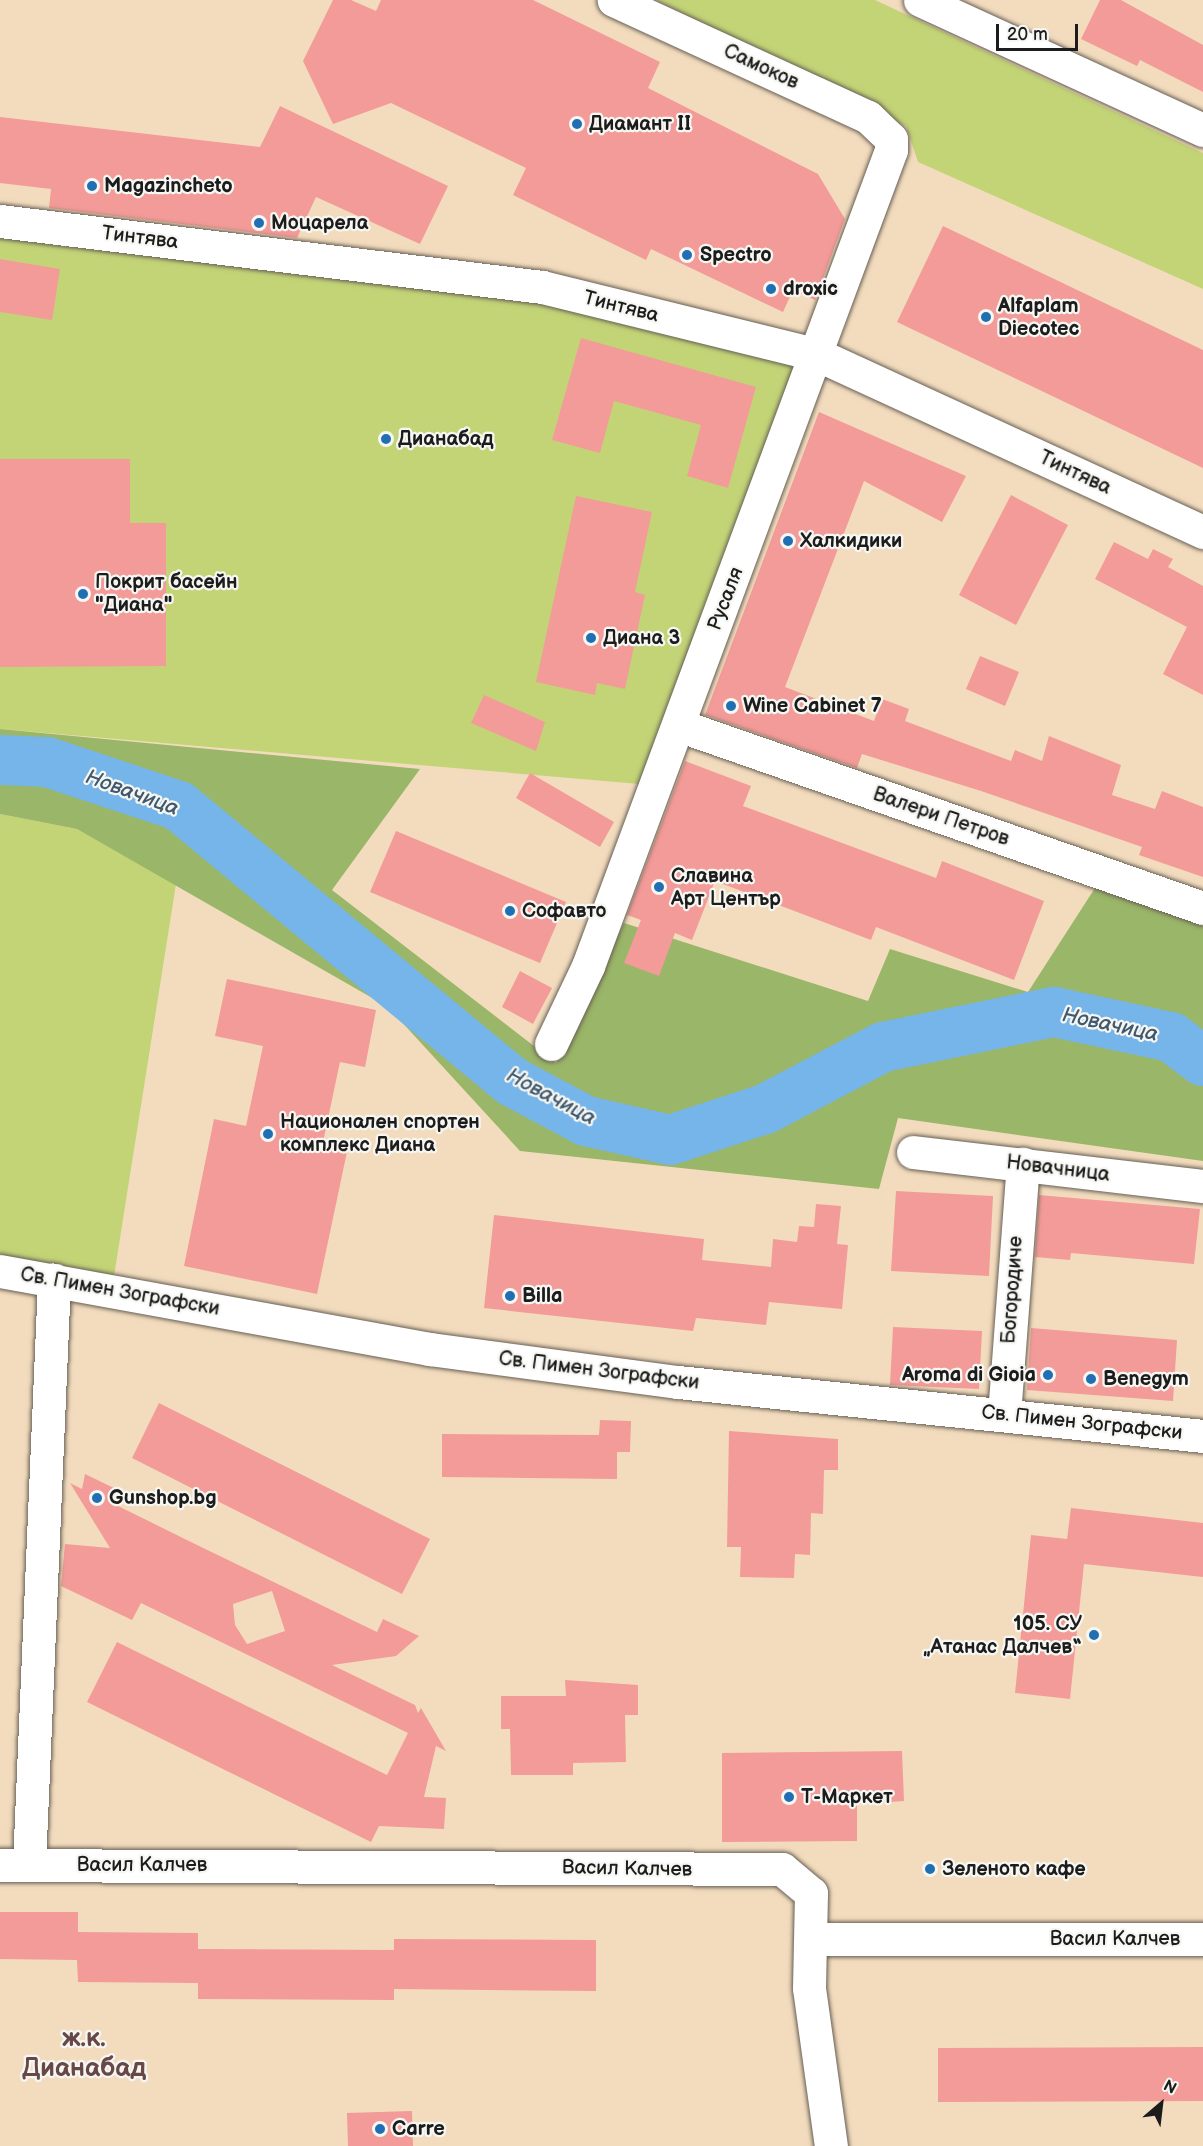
<!DOCTYPE html>
<html>
<head>
<meta charset="utf-8">
<style>
  body { margin:0 }
  #map { position:relative; width:1203px; height:2146px; overflow:hidden; background:#f3dcbe; font-family:"Balsamiq Sans",sans-serif }
  div>[style] { position:absolute }
  .green>* { inset:0; background:#c3d477 }
  .forest>* { inset:0; background:#9ab668 }
  .river>* { height:50px; margin:-25px; padding:0 25px; transform-origin:25px; border-radius:25px; background:#76b5ea }
  .building>* { inset:0; background:#f39b98 }
  .roads { filter:drop-shadow(0 0 2px #675f55) drop-shadow(0 0 2px #675f55) }
  .minor>* { height:33px; margin:-16.5px; padding:0 16.5px; transform-origin:16.5px; border-radius:16.5px; background:#fff }
  .dots>* { width:16px; height:16px; translate:-50% -50%; box-sizing:border-box; border:3px solid #f6f6f2; border-radius:50% }
  span { translate:-50% -50%; white-space:nowrap; text-align:center; line-height:1.15; -webkit-text-stroke:4.5px #f6f6f2; paint-order:stroke }
  .street-label { font-size:20px; color:#1c1c1c }
  .poi-label { font-size:20px; color:#1c1c1c; font-weight:700 }
  .left { translate:0 -50%; text-align:left }
  .right { translate:-100% -50%; text-align:right }
  .water-label { font-size:21px; color:#40596e; font-style:italic }
  .district-label { font-size:26px; color:#674847; font-weight:700 }
  .north { position:absolute; left:1131px; top:2074px; width:60px; height:60px; -webkit-text-stroke:4px #f6f6f2; paint-order:stroke; rotate:28deg; font-size:16px; font-weight:700; line-height:24px; text-align:center; color:#1c1c1c }
  .north::after { content:''; display:block; margin:auto; width:21px; height:27px; background:#1c1c1c; clip-path:polygon(50% 0,100% 100%,50% 72%,0 100%) }
  .scale { position:absolute; left:996px; top:24px; width:82px; height:27px; box-sizing:border-box; border:3px solid #1c1c1c; border-top:0; padding-left:8px; font-size:18px; line-height:21px; white-space:nowrap; color:#1c1c1c; -webkit-text-stroke:4px #f6f6f2; paint-order:stroke }
</style>
</head>
<body>
<div id="map">
  <div class="green">
    <div style="clip-path:polygon(656px 0,875px 0,1203px 153px,1203px 289px,918px 162px,906px 126px)"></div>
    <div style="clip-path:polygon(0 221px,542px 287px,799px 361px,651px 785px,0 729px)"></div>
    <div style="clip-path:polygon(0 814px,77px 829px,176px 884px,112px 1289px,0 1271px)"></div>
  </div>
  <div class="forest">
    <div style="clip-path:polygon(0 729px,420px 769px,332px 890px,556px 1063px,624px 923px,868px 1001px,890px 949px,1028px 992px,1104px 874px,1203px 909px,1203px 1161px,898px 1118px,879px 1189px,520px 1151px,388px 1007px,77px 829px,0 814px)"></div>
  </div>
  <div class="river">
    <div style="left:0;top:760px;width:47px;rotate:2.4deg"></div>
    <div style="left:47px;top:762px;width:139px;rotate:18.4deg"></div>
    <div style="left:179px;top:806px;width:433px;rotate:39.6deg"></div>
    <div style="left:513px;top:1082px;width:83px;rotate:28.1deg"></div>
    <div style="left:586px;top:1121px;width:86px;rotate:12.7deg"></div>
    <div style="left:670px;top:1140px;width:100px;rotate:-18.1deg"></div>
    <div style="left:765px;top:1109px;width:133px;rotate:-27.7deg"></div>
    <div style="left:883px;top:1047px;width:175px;rotate:-11.6deg"></div>
    <div style="left:1054px;top:1012px;width:120px;rotate:12.1deg"></div>
    <div style="left:1171px;top:1037px;width:40px;rotate:37deg"></div>
  </div>
  <div class="building">
    <div style="clip-path:polygon(333px 0,351px 0,376px 11px,381px 0,533px 0,660px 62px,648px 88px,818px 174px,845px 219px,815px 300px,793px 290px,783px 312px,651px 249px,646px 260px,513px 195px,526px 168px,391px 103px,333px 124px,303px 61px)"></div>
    <div style="clip-path:polygon(1100px 0,1121px 0,1203px 45px,1203px 92px,1140px 60px,1137px 66px,1081px 39px)"></div>
    <div style="clip-path:polygon(280px 106px,448px 186px,420px 244px,316px 197px,297px 238px,49px 208px,51px 189px,0 183px,0 117px,260px 147px)"></div>
    <div style="clip-path:polygon(943px 226px,1203px 350px,1203px 468px,897px 322px)"></div>
    <div style="clip-path:polygon(0 259px,60px 269px,52px 320px,0 312px)"></div>
    <div style="clip-path:polygon(581px 338px,756px 387px,728px 488px,687px 476px,701px 425px,614px 401px,600px 453px,552px 440px)"></div>
    <div style="clip-path:polygon(819px 412px,966px 476px,942px 522px,864px 481px,785px 687px,874px 721px,882px 699px,909px 709px,905px 721px,1011px 761px,1015px 750px,1042px 761px,1049px 736px,1121px 765px,1112px 795px,1155px 809px,1162px 791px,1203px 807px,1203px 877px,1139px 855px,1142px 847px,981px 791px,862px 754px,857px 768px,705px 715px)"></div>
    <div style="clip-path:polygon(0 459px,130px 459px,130px 523px,166px 523px,166px 666px,0 667px)"></div>
    <div style="clip-path:polygon(1011px 495px,1068px 525px,1016px 625px,959px 595px)"></div>
    <div style="clip-path:polygon(576px 496px,652px 512px,635px 592px,645px 595px,625px 689px,597px 683px,595px 695px,536px 682px)"></div>
    <div style="clip-path:polygon(1114px 542px,1148px 559px,1153px 549px,1173px 559px,1168px 567px,1203px 586px,1203px 695px,1163px 674px,1187px 627px,1095px 579px)"></div>
    <div style="clip-path:polygon(980px 656px,1019px 672px,1005px 706px,966px 689px)"></div>
    <div style="clip-path:polygon(484px 695px,545px 722px,536px 751px,471px 723px)"></div>
    <div style="clip-path:polygon(685px 761px,751px 786px,743px 806px,936px 878px,942px 861px,1044px 901px,1014px 980px,876px 927px,871px 940px,715px 881px,692px 940px,675px 933px,659px 976px,624px 963px,641px 920px,627px 915px)"></div>
    <div style="clip-path:polygon(530px 773px,614px 822px,600px 847px,516px 798px)"></div>
    <div style="clip-path:polygon(396px 831px,566px 902px,540px 963px,370px 892px)"></div>
    <div style="clip-path:polygon(520px 971px,552px 988px,533px 1024px,502px 1007px)"></div>
    <div style="clip-path:polygon(227px 979px,376px 1010px,365px 1067px,340px 1062px,323px 1142px,348px 1147px,317px 1294px,184px 1266px,214px 1119px,246px 1126px,263px 1046px,215px 1036px)"></div>
    <div style="clip-path:polygon(896px 1191px,993px 1196px,989px 1276px,891px 1271px)"></div>
    <div style="clip-path:polygon(1039px 1195px,1200px 1209px,1194px 1264px,1071px 1253px,1070px 1260px,1035px 1257px)"></div>
    <div style="clip-path:polygon(816px 1204px,841px 1206px,837px 1244px,848px 1245px,842px 1309px,769px 1302px,766px 1325px,696px 1318px,693px 1331px,484px 1308px,494px 1215px,704px 1239px,702px 1260px,771px 1267px,773px 1239px,797px 1242px,799px 1226px,814px 1227px)"></div>
    <div style="clip-path:polygon(893px 1327px,982px 1331px,979px 1389px,890px 1385px)"></div>
    <div style="clip-path:polygon(1031px 1328px,1177px 1340px,1173px 1401px,1027px 1390px)"></div>
    <div style="clip-path:polygon(159px 1403px,430px 1539px,402px 1594px,132px 1458px)"></div>
    <div style="clip-path:polygon(600px 1420px,631px 1421px,630px 1452px,617px 1452px,617px 1479px,442px 1477px,442px 1434px,599px 1435px)"></div>
    <div style="clip-path:polygon(729px 1431px,838px 1439px,838px 1470px,824px 1470px,823px 1514px,811px 1513px,810px 1555px,795px 1554px,794px 1578px,740px 1577px,741px 1547px,727px 1547px)"></div>
    <div style="clip-path:polygon(evenodd,85px 1474px,116px 1489px,110px 1502px,195px 1544px,377px 1632px,383px 1619px,419px 1636px,396px 1656px,332px 1665px,415px 1705px,418px 1713px,421px 1708px,446px 1751px,436px 1746px,424px 1797px,446px 1798px,444px 1829px,379px 1826px,371px 1842px,87px 1702px,117px 1642px,387px 1775px,408px 1733px,141px 1603px,132px 1620px,61px 1586px,65px 1544px,110px 1548px,70px 1483px,82px 1489px,85px 1474px,272px 1591px,285px 1631px,247px 1644px,235px 1625px,233px 1604px,272px 1591px)"></div>
    <div style="clip-path:polygon(1071px 1508px,1203px 1523px,1203px 1577px,1084px 1564px,1070px 1699px,1015px 1693px,1031px 1535px,1067px 1539px)"></div>
    <div style="clip-path:polygon(565px 1680px,638px 1685px,638px 1715px,625px 1715px,626px 1762px,573px 1763px,573px 1775px,511px 1775px,510px 1729px,501px 1729px,501px 1696px,566px 1696px)"></div>
    <div style="clip-path:polygon(902px 1751px,904px 1801px,857px 1804px,857px 1841px,722px 1842px,722px 1753px)"></div>
    <div style="clip-path:polygon(0 1912px,78px 1912px,78px 1932px,198px 1933px,198px 1949px,394px 1950px,394px 1939px,596px 1940px,596px 1991px,394px 1989px,394px 2000px,198px 1999px,198px 1983px,78px 1982px,77px 1960px,0 1959px)"></div>
    <div style="clip-path:polygon(1203px 2047px,1203px 2101px,938px 2102px,938px 2048px)"></div>
    <div style="clip-path:polygon(412px 2111px,413px 2146px,348px 2146px,347px 2113px)"></div>
  </div>
  <div class="roads">
    <div class="minor">
      <div style="left:920px;top:0;width:311px;rotate:24.7deg"></div>
      <div style="left:0;top:221px;width:546px;rotate:6.94deg"></div>
      <div style="left:542px;top:287px;width:284px;rotate:13.8deg"></div>
      <div style="left:818px;top:355px;width:424px;rotate:24.7deg"></div>
      <div style="left:678px;top:725px;width:556px;rotate:19.22deg"></div>
      <div style="left:551px;top:1044px;width:86px;rotate:-64.6deg"></div>
      <div style="left:588px;top:966px;width:870px;rotate:-69.63deg"></div>
      <div style="left:891px;top:150px;width:11px;rotate:-90deg"></div>
      <div style="left:891px;top:139px;width:32px;rotate:-136deg"></div>
      <div style="left:868px;top:117px;width:280px;rotate:-155.3deg"></div>
      <div style="left:913px;top:1152px;width:292px;rotate:6.7deg"></div>
      <div style="left:0;top:1271px;width:437px;rotate:10.3deg"></div>
      <div style="left:430px;top:1349px;width:250px;rotate:7.6deg"></div>
      <div style="left:678px;top:1382px;width:528px;rotate:5.87deg"></div>
      <div style="left:1004px;top:1415px;width:252px;rotate:-85.7deg"></div>
      <div style="left:0;top:1865px;width:782px;rotate:0.29deg"></div>
      <div style="left:782px;top:1869px;width:38px;rotate:40deg"></div>
      <div style="left:811px;top:1893px;width:95px;rotate:91.2deg"></div>
      <div style="left:809px;top:1988px;width:160px;rotate:82.1deg"></div>
      <div style="left:29px;top:1865px;width:586px;rotate:-87.55deg"></div>
      <div style="left:814px;top:1939px;width:389px"></div>
    </div>
  </div>
  <div class="dots">
    <div style="left:577px;top:124px;background:#1f6fb2"></div>
    <div style="left:92px;top:186px;background:#1f6fb2"></div>
    <div style="left:259px;top:223px;background:#1f6fb2"></div>
    <div style="left:687px;top:255px;background:#1f6fb2"></div>
    <div style="left:771px;top:289px;background:#1f6fb2"></div>
    <div style="left:986px;top:317px;background:#1f6fb2"></div>
    <div style="left:386px;top:439px;background:#1f6fb2"></div>
    <div style="left:788px;top:541px;background:#1f6fb2"></div>
    <div style="left:83px;top:594px;background:#1f6fb2"></div>
    <div style="left:591px;top:638px;background:#1f6fb2"></div>
    <div style="left:731px;top:706px;background:#1f6fb2"></div>
    <div style="left:659px;top:887px;background:#1f6fb2"></div>
    <div style="left:510px;top:911px;background:#1f6fb2"></div>
    <div style="left:268px;top:1134px;background:#1f6fb2"></div>
    <div style="left:510px;top:1296px;background:#1f6fb2"></div>
    <div style="left:1048px;top:1375px;background:#1f6fb2"></div>
    <div style="left:1091px;top:1379px;background:#1f6fb2"></div>
    <div style="left:97px;top:1498px;background:#1f6fb2"></div>
    <div style="left:1094px;top:1635px;background:#1f6fb2"></div>
    <div style="left:789px;top:1797px;background:#1f6fb2"></div>
    <div style="left:930px;top:1869px;background:#1f6fb2"></div>
    <div style="left:380px;top:2129px;background:#1f6fb2"></div>
  </div>
  <div class="street-label">
    <span style="left:761px;top:67px;rotate:25deg">Самоков</span>
    <span style="left:140px;top:238px;rotate:7deg">Тинтява</span>
    <span style="left:621px;top:307px;rotate:14deg">Тинтява</span>
    <span style="left:1075px;top:473px;rotate:25deg">Тинтява</span>
    <span style="left:726px;top:599px;rotate:-69deg">Русаля</span>
    <span style="left:941px;top:817px;rotate:19deg">Валери Петров</span>
    <span style="left:1058px;top:1169px;rotate:7deg">Новачница</span>
    <span style="left:1013px;top:1290px;rotate:-86deg">Богородиче</span>
    <span style="left:120px;top:1292px;rotate:10deg">Св. Пимен Зографски</span>
    <span style="left:599px;top:1371px;rotate:7deg">Св. Пимен Зографски</span>
    <span style="left:1082px;top:1423px;rotate:6deg">Св. Пимен Зографски</span>
    <span style="left:142px;top:1865px">Васил Калчев</span>
    <span style="left:627px;top:1869px;rotate:1deg">Васил Калчев</span>
    <span style="left:1115px;top:1939px">Васил Калчев</span>
  </div>
  <div class="poi-label">
    <span class="left" style="left:589px;top:124px">Диамант II</span>
    <span class="left" style="left:104px;top:186px">Magazincheto</span>
    <span class="left" style="left:271px;top:223px">Моцарела</span>
    <span class="left" style="left:700px;top:255px">Spectro</span>
    <span class="left" style="left:783px;top:289px">droxic</span>
    <span class="left" style="left:998px;top:318px">Alfaplam<br>Diecotec</span>
    <span class="left" style="left:398px;top:439px">Дианабад</span>
    <span class="left" style="left:800px;top:541px">Халкидики</span>
    <span class="left" style="left:95px;top:594px">Покрит басейн<br>"Диана"</span>
    <span class="left" style="left:603px;top:638px">Диана 3</span>
    <span class="left" style="left:743px;top:706px">Wine Cabinet 7</span>
    <span class="left" style="left:671px;top:888px">Славина<br>Арт Център</span>
    <span class="left" style="left:522px;top:911px">Софавто</span>
    <span class="left" style="left:280px;top:1134px">Национален спортен<br>комплекс Диана</span>
    <span class="left" style="left:522px;top:1296px">Billa</span>
    <span class="right" style="left:1036px;top:1375px">Aroma di Gioia</span>
    <span class="left" style="left:1103px;top:1379px">Benegym</span>
    <span class="left" style="left:109px;top:1498px">Gunshop.bg</span>
    <span class="right" style="left:1082px;top:1636px">105. СУ<br>„Атанас Далчев“</span>
    <span class="left" style="left:801px;top:1797px">Т-Маркет</span>
    <span class="left" style="left:942px;top:1869px">Зеленото кафе</span>
    <span class="left" style="left:392px;top:2129px">Carre</span>
  </div>
  <div class="water-label">
    <span style="left:132px;top:793px;rotate:20deg">Новачица</span>
    <span style="left:1110px;top:1025px;rotate:12deg">Новачица</span>
    <span style="left:551px;top:1097px;rotate:28deg">Новачица</span>
  </div>
  <div class="district-label">
    <span style="left:84px;top:2054px">ж.к.<br>Дианабад</span>
  </div>
  <div class="north">N</div>
  <div class="scale">20 m</div>
</div>
</body>
</html>
